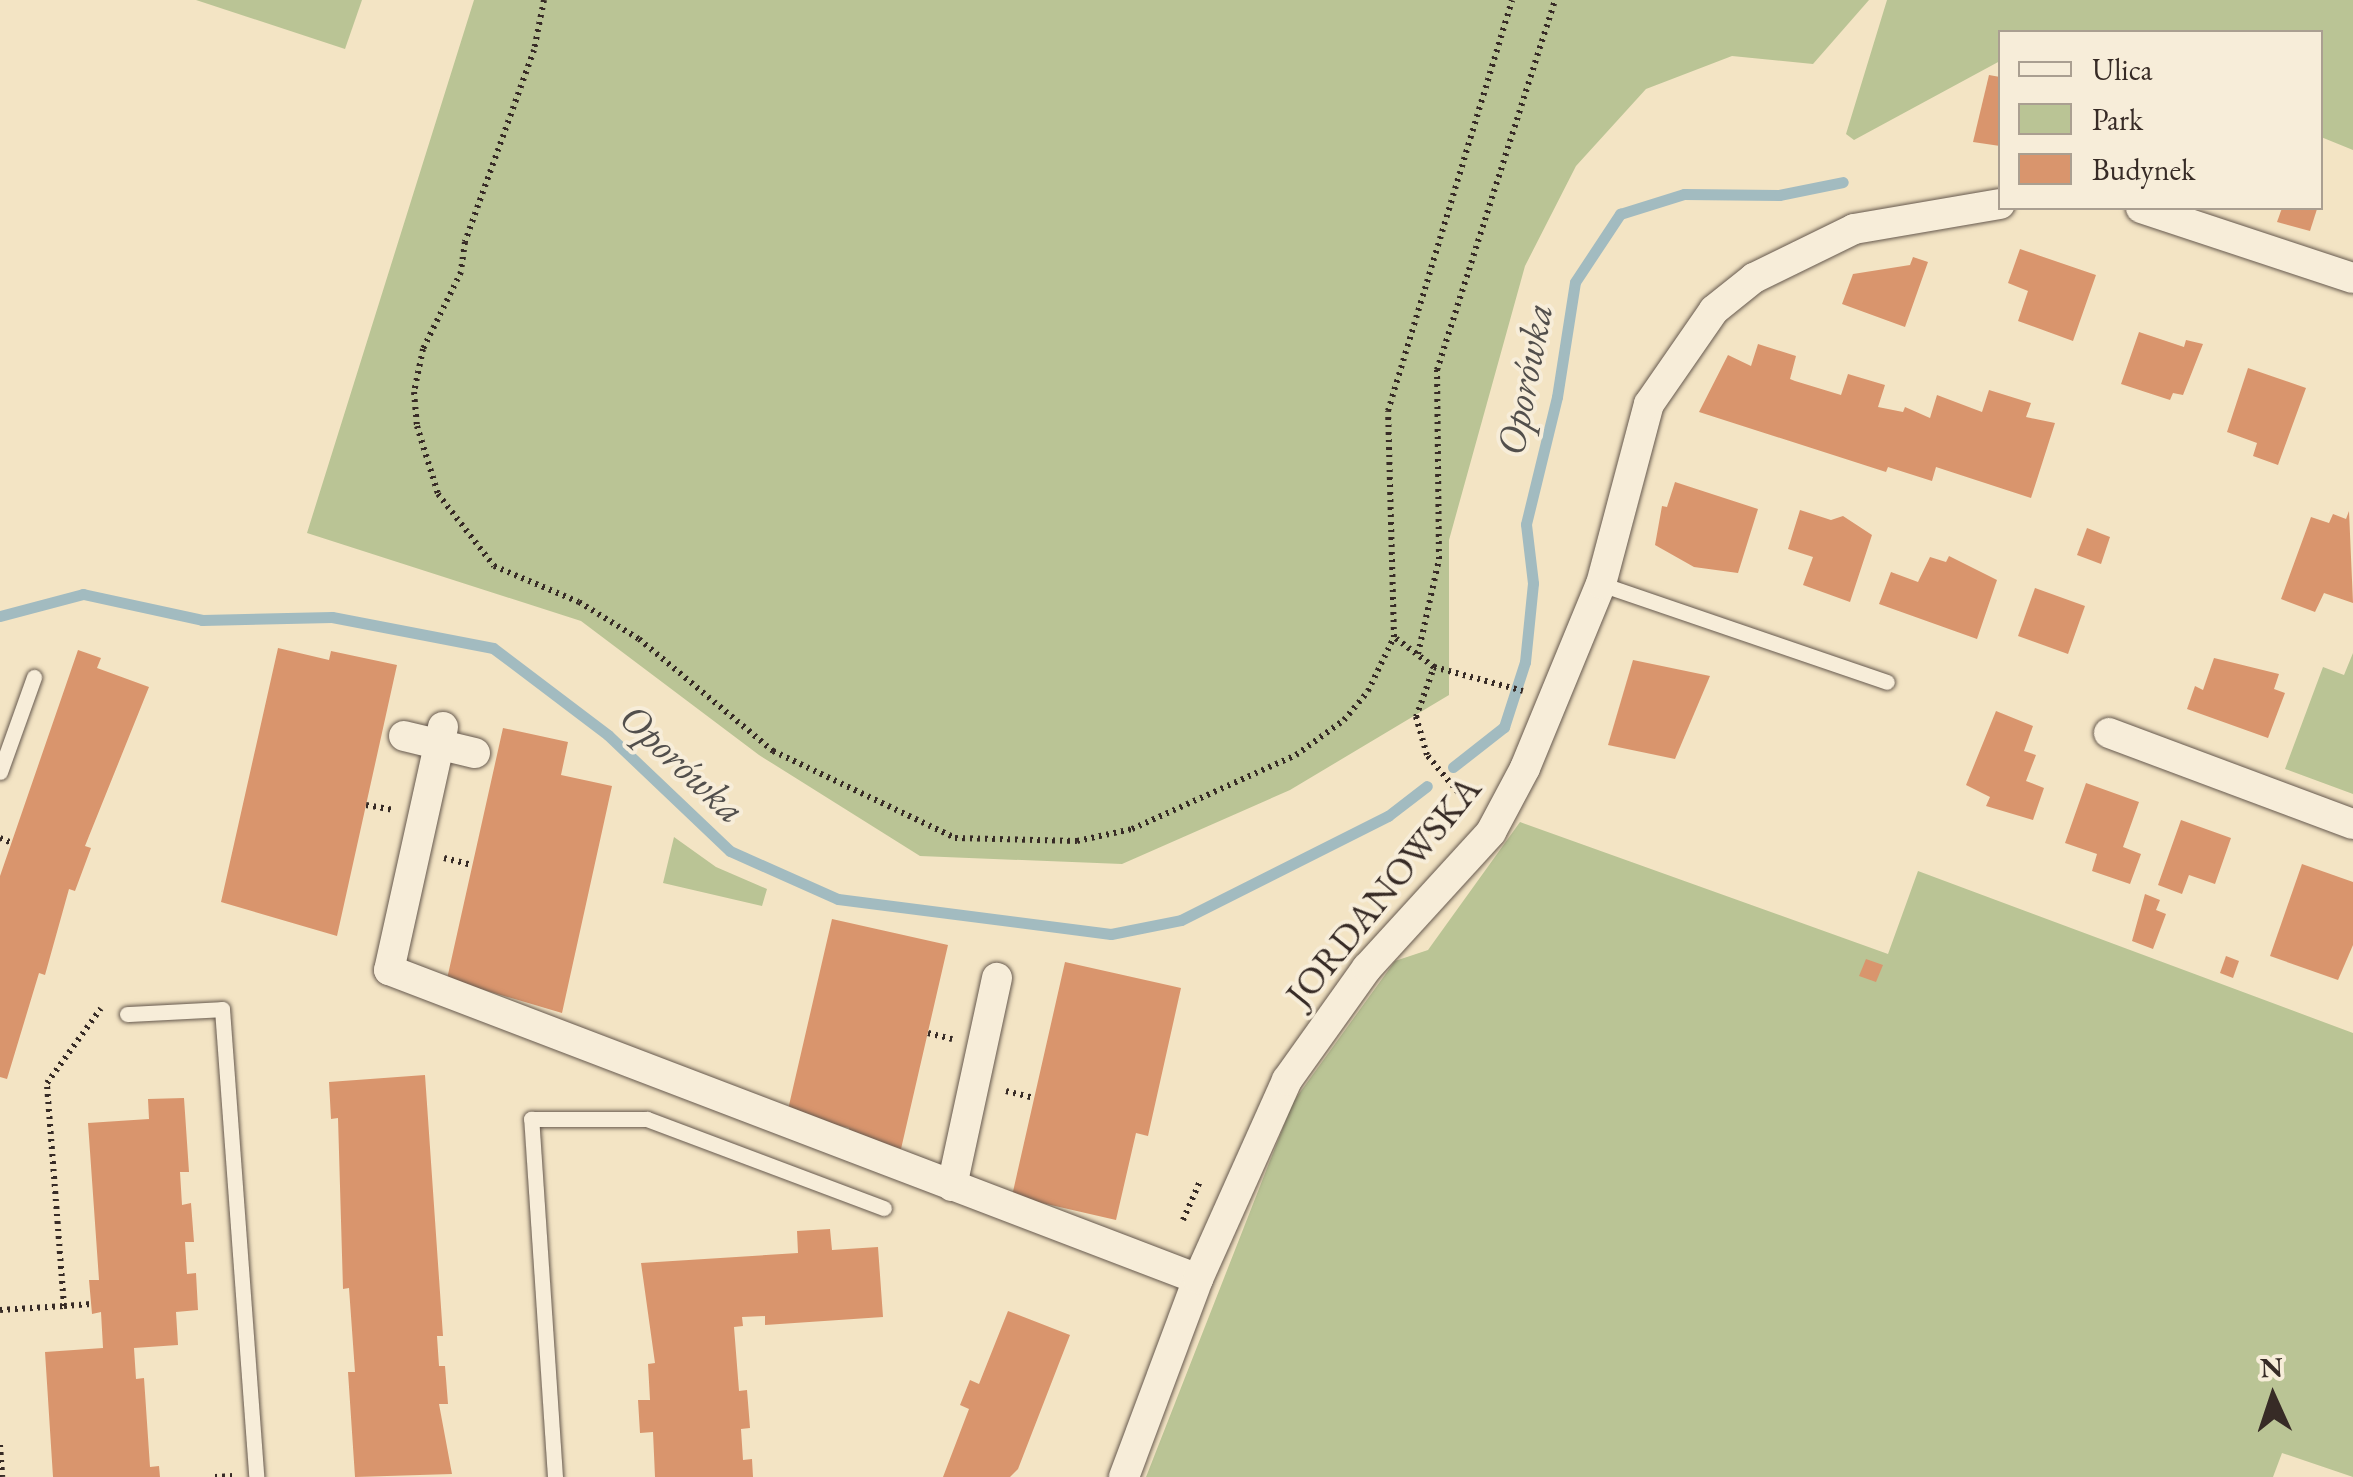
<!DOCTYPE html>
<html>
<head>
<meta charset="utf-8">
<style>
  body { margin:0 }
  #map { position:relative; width:2353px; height:1477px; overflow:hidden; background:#f3e4c4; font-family:"EB Garamond",serif }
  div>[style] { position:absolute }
  .green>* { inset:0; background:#bac495 }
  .stream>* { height:11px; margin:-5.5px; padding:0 5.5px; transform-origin:5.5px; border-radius:5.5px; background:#a2bbc0 }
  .building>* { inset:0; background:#d9956d }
  .path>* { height:6px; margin-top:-3px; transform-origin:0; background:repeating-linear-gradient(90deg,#372b26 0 2.5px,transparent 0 7.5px) }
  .roads { filter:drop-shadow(0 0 2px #66594e) drop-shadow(0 0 2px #66594e) }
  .service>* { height:15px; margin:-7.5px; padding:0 7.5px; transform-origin:7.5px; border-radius:7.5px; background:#f7edd9 }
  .minor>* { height:30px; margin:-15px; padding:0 15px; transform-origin:15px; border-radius:15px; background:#f7edd9 }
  span { translate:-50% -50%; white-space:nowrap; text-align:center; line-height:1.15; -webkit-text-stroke:8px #f7edd9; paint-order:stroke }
  .street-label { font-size:38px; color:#372b26 }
  .water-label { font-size:40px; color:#524f4c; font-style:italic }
  .legend { position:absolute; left:1998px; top:30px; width:325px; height:180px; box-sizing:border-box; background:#f7edd9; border:2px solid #aa9f91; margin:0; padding:12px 18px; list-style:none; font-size:30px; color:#372b26 }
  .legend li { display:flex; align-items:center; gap:20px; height:50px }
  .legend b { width:50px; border:2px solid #aa9f91 }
  .north { position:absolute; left:2223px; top:1347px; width:100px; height:100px; -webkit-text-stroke:8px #f7edd9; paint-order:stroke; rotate:357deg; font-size:28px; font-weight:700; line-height:40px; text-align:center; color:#372b26 }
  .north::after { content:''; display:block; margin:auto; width:35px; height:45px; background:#372b26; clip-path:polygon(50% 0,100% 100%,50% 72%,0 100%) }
</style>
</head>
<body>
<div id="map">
  <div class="green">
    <div style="clip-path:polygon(196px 0,362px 0,345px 49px)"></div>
    <div style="clip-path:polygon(474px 0,1869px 0,1813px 64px,1732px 56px,1646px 89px,1576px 166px,1525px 266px,1449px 540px,1449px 695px,1290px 790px,1122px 864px,920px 856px,759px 755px,581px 621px,307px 533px)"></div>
    <div style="clip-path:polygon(1887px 0,2353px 0,2353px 150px,2321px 137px,2320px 32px,2000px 32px,2000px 61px,1854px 140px,1846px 134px)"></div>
    <div style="clip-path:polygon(2353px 653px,2353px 794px,2285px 769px,2323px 667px,2344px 675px)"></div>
    <div style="clip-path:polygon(1520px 822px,1888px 954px,1918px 871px,2353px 1033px,2353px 1477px,2282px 1453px,2273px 1477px,1146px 1477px,1293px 1102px,1395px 961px,1428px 950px)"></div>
    <div style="clip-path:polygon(674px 837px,716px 867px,767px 889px,762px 906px,663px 883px)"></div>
  </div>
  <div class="stream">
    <div style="left:0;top:616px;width:86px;rotate:-14.8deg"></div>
    <div style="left:83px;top:594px;width:122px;rotate:12.3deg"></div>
    <div style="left:202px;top:620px;width:130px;rotate:-1.3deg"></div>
    <div style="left:332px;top:617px;width:164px;rotate:10.9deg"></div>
    <div style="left:493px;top:648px;width:144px;rotate:37.1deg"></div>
    <div style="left:608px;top:735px;width:168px;rotate:43.6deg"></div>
    <div style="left:730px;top:851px;width:118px;rotate:24deg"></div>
    <div style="left:838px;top:899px;width:275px;rotate:7.3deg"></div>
    <div style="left:1111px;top:934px;width:71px;rotate:-11.3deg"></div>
    <div style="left:1181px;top:920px;width:232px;rotate:-26.7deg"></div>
    <div style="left:1388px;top:816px;width:49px;rotate:-37.6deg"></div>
    <div style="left:1453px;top:767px;width:65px;rotate:-38.1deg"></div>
    <div style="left:1504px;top:727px;width:68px;rotate:-72.1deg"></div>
    <div style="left:1525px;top:662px;width:79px;rotate:-84.2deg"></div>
    <div style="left:1533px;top:583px;width:59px;rotate:-96.8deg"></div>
    <div style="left:1526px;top:524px;width:131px;rotate:-76.3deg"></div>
    <div style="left:1557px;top:397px;width:116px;rotate:-81.1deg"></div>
    <div style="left:1575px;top:282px;width:82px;rotate:-56.5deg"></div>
    <div style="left:1620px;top:214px;width:67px;rotate:-17.4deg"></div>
    <div style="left:1684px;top:194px;width:95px;rotate:0.6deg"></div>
    <div style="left:1779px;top:195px;width:65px;rotate:-11.5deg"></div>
  </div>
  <div class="building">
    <div style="clip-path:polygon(1989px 75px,2000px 77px,2000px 146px,1973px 142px)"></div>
    <div style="clip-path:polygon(2282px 208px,2317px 209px,2310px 231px,2277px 222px)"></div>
    <div style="clip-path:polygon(2020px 249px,2096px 275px,2073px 341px,2018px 321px,2028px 291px,2008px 283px)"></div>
    <div style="clip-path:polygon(1913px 257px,1928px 262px,1905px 327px,1842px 304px,1853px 274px,1910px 265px)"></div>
    <div style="clip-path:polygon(2139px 332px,2184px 347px,2186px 340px,2203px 344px,2183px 395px,2173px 393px,2170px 400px,2121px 384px)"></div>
    <div style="clip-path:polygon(1758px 344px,1796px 356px,1790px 379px,1795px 381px,1841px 395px,1848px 374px,1885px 385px,1878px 407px,1903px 412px,1905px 407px,1930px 418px,1937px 395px,1982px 412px,1989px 390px,2031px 403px,2026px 417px,2055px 423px,2031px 498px,1936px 467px,1932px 481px,1888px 467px,1886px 472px,1699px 412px,1728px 355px,1751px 366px)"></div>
    <div style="clip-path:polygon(2248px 368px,2306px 388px,2278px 465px,2253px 456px,2257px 443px,2227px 432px)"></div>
    <div style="clip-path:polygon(1675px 482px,1758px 509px,1738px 573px,1694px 567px,1655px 545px,1662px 506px,1667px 507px)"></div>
    <div style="clip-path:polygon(1800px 510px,1831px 520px,1843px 516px,1872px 535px,1850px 602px,1803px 585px,1813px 557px,1788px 549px)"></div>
    <div style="clip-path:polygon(2349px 511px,2353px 603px,2324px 593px,2315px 612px,2281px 599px,2311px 517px,2329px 523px,2333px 514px,2346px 519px)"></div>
    <div style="clip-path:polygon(2087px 528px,2110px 537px,2101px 564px,2077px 555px)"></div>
    <div style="clip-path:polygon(1949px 556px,1997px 580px,1977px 639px,1879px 604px,1891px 572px,1918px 582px,1930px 557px,1946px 562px)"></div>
    <div style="clip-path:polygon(2035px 588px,2085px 606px,2068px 654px,2018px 636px)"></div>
    <div style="clip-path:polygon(278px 648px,329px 660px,331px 651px,397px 665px,337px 936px,221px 902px)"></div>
    <div style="clip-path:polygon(78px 650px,101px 658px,97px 668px,149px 687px,85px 846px,91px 848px,75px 891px,69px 889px,45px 975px,39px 973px,7px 1079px,0 1077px,0 876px)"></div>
    <div style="clip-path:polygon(2214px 658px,2279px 674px,2274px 689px,2285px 693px,2268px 738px,2187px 709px,2195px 686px,2203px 690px)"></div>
    <div style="clip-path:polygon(1633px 660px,1710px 676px,1675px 759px,1608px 745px)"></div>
    <div style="clip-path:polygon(1996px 711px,2033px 726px,2024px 751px,2036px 755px,2026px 781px,2044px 788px,2033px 820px,1986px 806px,1990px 797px,1966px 785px)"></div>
    <div style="clip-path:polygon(503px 728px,568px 742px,561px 775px,612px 786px,562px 1013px,447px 979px)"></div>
    <div style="clip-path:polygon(2086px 783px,2139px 802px,2123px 847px,2141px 854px,2130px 884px,2092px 871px,2097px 854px,2065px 843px)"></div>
    <div style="clip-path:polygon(2181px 820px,2231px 838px,2215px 884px,2189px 875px,2182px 894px,2158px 885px)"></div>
    <div style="clip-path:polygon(2302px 864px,2353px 882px,2353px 945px,2338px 980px,2270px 956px)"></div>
    <div style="clip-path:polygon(2145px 894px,2160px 900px,2156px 910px,2166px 914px,2153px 949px,2132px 941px)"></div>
    <div style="clip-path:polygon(832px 919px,948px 945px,901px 1149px,847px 1137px,849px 1128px,787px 1114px)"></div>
    <div style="clip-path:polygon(2226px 956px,2239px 961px,2233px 978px,2220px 973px)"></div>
    <div style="clip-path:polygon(1866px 959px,1883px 965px,1876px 982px,1859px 976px)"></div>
    <div style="clip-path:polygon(1065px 962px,1181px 988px,1148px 1136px,1136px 1133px,1116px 1220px,1012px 1196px)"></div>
    <div style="clip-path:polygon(425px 1075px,443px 1336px,437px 1336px,439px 1366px,445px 1366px,448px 1404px,439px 1404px,452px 1474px,355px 1477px,348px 1372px,355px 1372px,349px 1288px,343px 1289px,338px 1118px,331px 1119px,329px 1082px)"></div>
    <div style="clip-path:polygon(184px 1098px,189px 1172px,180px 1172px,182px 1205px,191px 1203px,194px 1242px,185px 1242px,187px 1274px,196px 1273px,198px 1310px,176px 1312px,178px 1345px,134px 1348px,136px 1379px,144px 1378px,150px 1467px,159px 1466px,160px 1477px,53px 1477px,45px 1352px,103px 1348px,101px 1312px,92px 1314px,89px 1280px,99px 1280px,88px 1123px,149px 1119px,148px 1099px)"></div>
    <div style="clip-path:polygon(830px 1229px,832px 1250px,878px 1247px,883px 1317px,765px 1325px,765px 1316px,742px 1317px,743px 1326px,734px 1327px,739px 1391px,747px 1390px,750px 1428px,741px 1429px,743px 1460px,752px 1459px,753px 1477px,655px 1477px,653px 1432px,640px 1433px,638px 1400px,650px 1400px,648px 1364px,655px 1363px,641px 1263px,798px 1253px,797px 1231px)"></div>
    <div style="clip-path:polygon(1008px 1311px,1070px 1335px,1018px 1469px,1010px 1477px,943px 1477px,969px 1409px,960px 1405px,970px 1380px,979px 1384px)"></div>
  </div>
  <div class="path">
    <div style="left:544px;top:0;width:51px;rotate:101.3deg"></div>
    <div style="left:534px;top:50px;width:204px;rotate:109.8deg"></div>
    <div style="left:465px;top:242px;width:30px;rotate:98deg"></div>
    <div style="left:461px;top:272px;width:86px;rotate:116.3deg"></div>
    <div style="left:423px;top:349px;width:44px;rotate:101.8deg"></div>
    <div style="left:414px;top:392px;width:34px;rotate:85deg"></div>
    <div style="left:417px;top:426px;width:71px;rotate:72.8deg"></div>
    <div style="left:438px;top:494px;width:91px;rotate:52.1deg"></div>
    <div style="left:494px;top:566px;width:92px;rotate:23deg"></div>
    <div style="left:579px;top:602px;width:70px;rotate:31.7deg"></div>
    <div style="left:639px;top:639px;width:175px;rotate:39.9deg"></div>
    <div style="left:773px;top:751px;width:202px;rotate:25.5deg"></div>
    <div style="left:955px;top:838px;width:122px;rotate:1.4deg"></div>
    <div style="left:1077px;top:841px;width:56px;rotate:-12.3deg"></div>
    <div style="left:1132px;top:829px;width:180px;rotate:-24.3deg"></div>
    <div style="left:1296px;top:755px;width:59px;rotate:-36.1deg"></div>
    <div style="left:1344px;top:720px;width:38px;rotate:-50deg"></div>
    <div style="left:1368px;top:691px;width:60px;rotate:-64.3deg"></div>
    <div style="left:1418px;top:654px;width:97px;rotate:-77.5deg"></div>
    <div style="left:1439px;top:559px;width:189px;rotate:-90.6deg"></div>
    <div style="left:1437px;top:370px;width:388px;rotate:-72.3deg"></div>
    <div style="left:1434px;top:667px;width:92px;rotate:15.1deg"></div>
    <div style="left:1468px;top:804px;width:64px;rotate:-129.9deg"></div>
    <div style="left:1427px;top:755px;width:40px;rotate:-106deg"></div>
    <div style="left:1416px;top:717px;width:53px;rotate:-70.2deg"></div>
    <div style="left:1434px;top:667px;width:50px;rotate:-143.1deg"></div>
    <div style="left:1394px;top:637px;width:226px;rotate:-91.5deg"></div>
    <div style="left:1388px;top:411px;width:429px;rotate:-73.2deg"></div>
    <div style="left:366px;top:805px;width:27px;rotate:10deg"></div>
    <div style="left:0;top:838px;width:13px;rotate:23deg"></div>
    <div style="left:444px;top:858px;width:29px;rotate:14deg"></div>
    <div style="left:928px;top:1033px;width:25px;rotate:14deg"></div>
    <div style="left:1006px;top:1091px;width:29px;rotate:14deg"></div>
    <div style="left:1183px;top:1220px;width:43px;rotate:-66.4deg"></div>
    <div style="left:64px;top:1306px;width:27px;rotate:-4deg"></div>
    <div style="left:0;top:1310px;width:64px;rotate:-3.6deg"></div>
    <div style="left:64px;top:1306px;width:224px;rotate:-94.4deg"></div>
    <div style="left:47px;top:1083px;width:92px;rotate:-54.2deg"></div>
    <div style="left:0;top:1445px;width:32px;rotate:86deg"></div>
    <div style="left:215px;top:1477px;width:18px;rotate:-3deg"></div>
  </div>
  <div class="roads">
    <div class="service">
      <div style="left:1601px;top:584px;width:302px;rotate:18.9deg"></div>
      <div style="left:0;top:772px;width:101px;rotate:-70.3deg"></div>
      <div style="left:127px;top:1014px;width:95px;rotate:-3deg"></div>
      <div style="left:222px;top:1009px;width:469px;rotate:85.8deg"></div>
      <div style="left:555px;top:1477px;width:359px;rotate:-93.8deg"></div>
      <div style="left:531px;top:1119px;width:116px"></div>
      <div style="left:647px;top:1119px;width:253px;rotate:20.6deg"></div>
    </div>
    <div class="minor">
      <div style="left:2141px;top:208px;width:223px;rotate:18.3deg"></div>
      <div style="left:443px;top:727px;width:249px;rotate:102.5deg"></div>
      <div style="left:389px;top:970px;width:866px;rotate:20.9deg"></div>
      <div style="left:2109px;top:733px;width:260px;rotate:20.5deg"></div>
      <div style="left:404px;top:736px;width:73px;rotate:13.5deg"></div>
      <div style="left:952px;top:1186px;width:213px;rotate:-77.8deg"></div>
      <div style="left:1124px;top:1477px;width:211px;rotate:-69.5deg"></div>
      <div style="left:1198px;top:1279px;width:218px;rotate:-65.9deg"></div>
      <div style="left:1287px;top:1080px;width:138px;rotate:-54.5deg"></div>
      <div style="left:1367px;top:968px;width:184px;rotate:-47.6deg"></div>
      <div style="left:1491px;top:832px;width:72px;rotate:-62deg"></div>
      <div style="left:1525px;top:768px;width:199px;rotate:-67.6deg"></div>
      <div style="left:1601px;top:584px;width:186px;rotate:-75.1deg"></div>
      <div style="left:1649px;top:404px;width:114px;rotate:-55.3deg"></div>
      <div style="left:1714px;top:310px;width:51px;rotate:-38.7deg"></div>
      <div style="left:1754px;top:278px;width:111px;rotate:-26.1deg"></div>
      <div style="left:1854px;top:229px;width:148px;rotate:-9.7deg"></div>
    </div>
  </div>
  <div class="street-label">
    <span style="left:1383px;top:891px;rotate:-51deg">JORDANOWSKA</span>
  </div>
  <div class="water-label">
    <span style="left:1524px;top:379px;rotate:-79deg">Oporówka</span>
    <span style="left:683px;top:763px;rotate:43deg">Oporówka</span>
  </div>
  <ul class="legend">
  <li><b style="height:12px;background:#f7edd9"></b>Ulica</li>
  <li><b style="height:28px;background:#bac495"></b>Park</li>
  <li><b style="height:28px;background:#d9956d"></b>Budynek</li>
  </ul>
  <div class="north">N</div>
</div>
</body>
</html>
